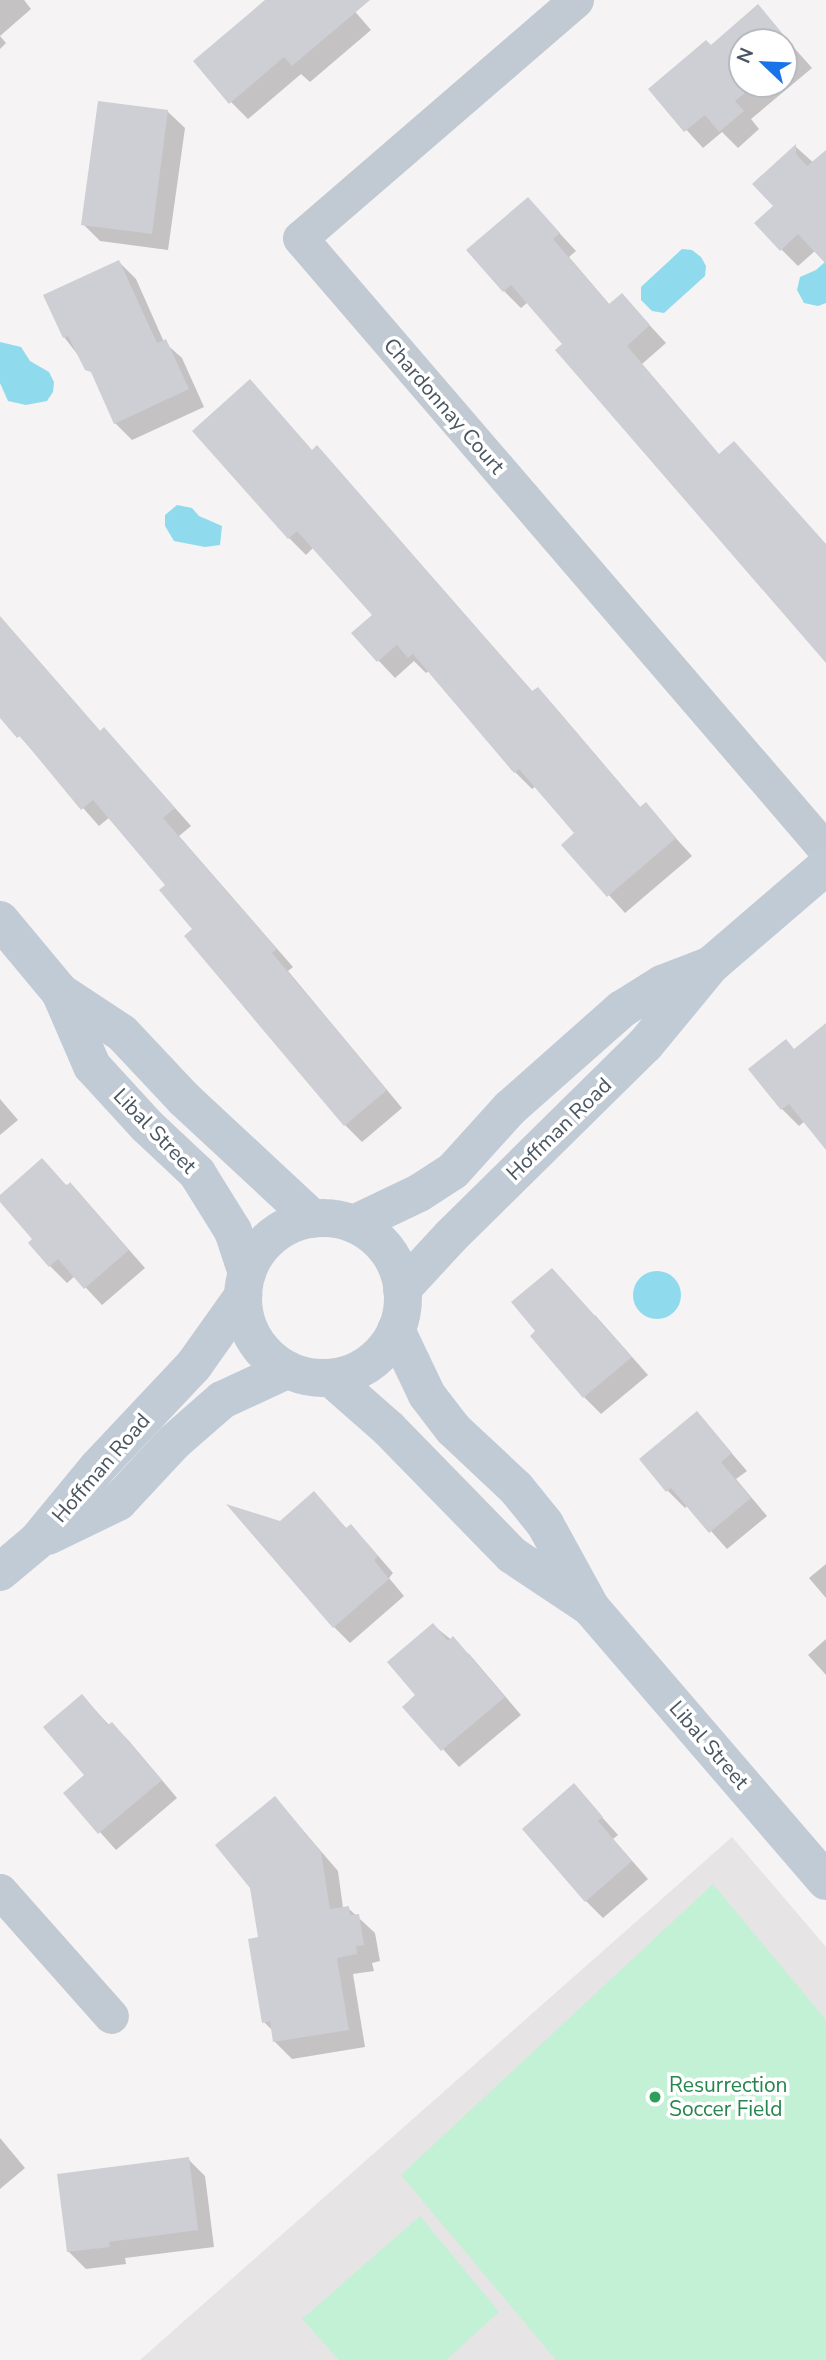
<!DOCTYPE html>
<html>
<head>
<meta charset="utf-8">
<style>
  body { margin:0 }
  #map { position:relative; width:826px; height:2360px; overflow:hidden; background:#f5f3f3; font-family:"Nunito Sans",sans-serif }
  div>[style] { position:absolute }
  .education>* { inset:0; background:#e6e4e5 }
  .green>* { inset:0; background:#c3f1d5 }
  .water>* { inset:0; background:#90daee }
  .round { border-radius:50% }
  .shadow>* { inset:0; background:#0003 }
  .building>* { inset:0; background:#cdcfd5 }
  .street>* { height:35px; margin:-17.5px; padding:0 17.5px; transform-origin:17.5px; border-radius:17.5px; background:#c1cad2 }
  .secondary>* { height:38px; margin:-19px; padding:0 19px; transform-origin:19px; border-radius:19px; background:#c1cbd6 }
  .secondary>.ring { margin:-19px; padding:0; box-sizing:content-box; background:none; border:38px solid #c1cbd6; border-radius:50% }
  .dots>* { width:19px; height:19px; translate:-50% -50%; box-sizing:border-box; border:4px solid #fff; border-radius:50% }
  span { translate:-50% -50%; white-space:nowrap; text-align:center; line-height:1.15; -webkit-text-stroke:7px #fff; paint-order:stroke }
  .street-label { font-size:21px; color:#4a5661 }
  .leisure-label { font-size:21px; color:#27864d }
  .left { translate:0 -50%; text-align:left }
  .north { position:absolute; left:728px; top:28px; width:70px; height:70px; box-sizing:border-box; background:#fff; border:2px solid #b7bbc0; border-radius:50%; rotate:293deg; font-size:19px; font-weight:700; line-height:28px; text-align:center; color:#4a5661 }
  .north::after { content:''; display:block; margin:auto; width:24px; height:32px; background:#1a73e8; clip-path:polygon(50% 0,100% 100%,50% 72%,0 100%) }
</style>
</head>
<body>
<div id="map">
  <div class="education">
    <div style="clip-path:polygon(732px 1837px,826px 1947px,826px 2360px,140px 2360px)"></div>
  </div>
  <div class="green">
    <div style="clip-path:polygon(713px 1884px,826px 2020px,826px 2360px,556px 2360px,401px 2175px)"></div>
    <div style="clip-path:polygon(420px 2216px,499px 2312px,446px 2360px,339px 2360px,302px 2319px)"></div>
  </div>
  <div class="water">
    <div style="clip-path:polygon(682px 249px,692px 250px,701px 257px,706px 266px,705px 276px,664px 313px,652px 311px,641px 300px,641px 287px)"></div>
    <div style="clip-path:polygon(826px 261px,826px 303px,818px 306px,804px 303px,797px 290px,800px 277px,816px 270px)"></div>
    <div style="clip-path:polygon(0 342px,21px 347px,30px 361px,49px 372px,54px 382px,53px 392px,47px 401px,26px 405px,8px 401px,0 383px)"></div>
    <div style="clip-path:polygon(177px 505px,192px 508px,199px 516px,222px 526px,220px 545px,205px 547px,174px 541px,165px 526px,165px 515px)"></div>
    <div class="round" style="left:633px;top:1271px;width:48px;height:48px"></div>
  </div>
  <div class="shadow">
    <div style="clip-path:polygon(0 0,24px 0,31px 9px,0 36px,6px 43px,0 49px)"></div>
    <div style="clip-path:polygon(274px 0,345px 0,371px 30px,310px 82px,301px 74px,248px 119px,231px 102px)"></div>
    <div style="clip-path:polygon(evenodd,758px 7px,812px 68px,751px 119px,759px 129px,738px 148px,722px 132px,703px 148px,650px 90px,711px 47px,758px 7px,742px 42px,784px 42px,784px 84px,742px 84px,742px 42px)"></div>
    <div style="clip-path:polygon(167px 111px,185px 128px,168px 250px,100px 241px,83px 224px)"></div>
    <div style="clip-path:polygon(796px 147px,826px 174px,826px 260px,816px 250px,798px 266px,781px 249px,776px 207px)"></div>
    <div style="clip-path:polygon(528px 199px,576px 251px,569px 257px,610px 305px,622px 295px,666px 343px,642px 364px,720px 456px,826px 545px,826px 659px,528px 302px,521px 308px,504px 291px)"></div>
    <div style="clip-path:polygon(119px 262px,136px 279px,164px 342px,182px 358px,204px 407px,132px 440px,115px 423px,95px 377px,64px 337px)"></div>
    <div style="clip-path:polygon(317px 447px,533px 692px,537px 689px,554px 706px,641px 808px,645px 804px,692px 856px,625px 913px,564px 845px,577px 833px,536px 786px,532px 789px,515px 772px,429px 671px,426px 673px,414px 661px,395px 678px,379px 661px,354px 633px,374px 615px,314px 547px,306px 555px,289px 538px,313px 451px)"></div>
    <div style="clip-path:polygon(0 627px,14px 635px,31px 652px,101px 732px,121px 747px,191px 826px,179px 836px,293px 967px,288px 971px,402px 1108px,362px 1142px,345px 1125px,195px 929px,167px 885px,110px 817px,99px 826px,0 714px)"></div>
    <div style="clip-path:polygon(826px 1026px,826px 1147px,805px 1121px,799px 1126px,782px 1109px,796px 1051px)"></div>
    <div style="clip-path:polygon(0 1099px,18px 1120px,0 1135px)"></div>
    <div style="clip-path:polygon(71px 1184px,145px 1268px,102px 1305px,75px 1276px,67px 1283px,50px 1266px,34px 1239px,0 1199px)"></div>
    <div style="clip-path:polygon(595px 1315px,648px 1375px,601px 1414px,584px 1397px)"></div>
    <div style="clip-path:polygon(697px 1413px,747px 1471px,736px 1479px,767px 1516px,727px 1549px,688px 1505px,685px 1508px,668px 1491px,641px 1459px)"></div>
    <div style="clip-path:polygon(314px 1493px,347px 1529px,367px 1543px,393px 1573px,389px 1578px,404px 1596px,350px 1643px,334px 1627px,280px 1523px)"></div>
    <div style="clip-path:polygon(826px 1564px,826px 1598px,809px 1578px)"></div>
    <div style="clip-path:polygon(433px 1625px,470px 1655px,521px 1715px,459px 1767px,405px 1707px,418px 1695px)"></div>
    <div style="clip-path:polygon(826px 1639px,826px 1675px,808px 1655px)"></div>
    <div style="clip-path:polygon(82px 1696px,110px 1726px,112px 1724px,129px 1741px,177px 1798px,116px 1850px,66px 1794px,87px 1775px)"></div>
    <div style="clip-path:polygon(574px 1786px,618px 1835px,613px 1839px,648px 1879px,603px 1918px,586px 1901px)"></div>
    <div style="clip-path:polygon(275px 1798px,338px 1871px,343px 1908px,348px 1908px,375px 1933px,380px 1961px,372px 1963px,374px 1971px,353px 1974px,365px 2047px,292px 2059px,275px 2042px,273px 2031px,264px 2022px,260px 1938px)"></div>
    <div style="clip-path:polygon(0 2138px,25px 2168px,0 2189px)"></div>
    <div style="clip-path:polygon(188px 2159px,205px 2176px,214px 2247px,125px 2258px,126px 2264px,86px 2269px,68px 2251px)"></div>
  </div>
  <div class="building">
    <div style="clip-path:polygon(265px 0,370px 0,292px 66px,284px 57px,229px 104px,193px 61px)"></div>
    <div style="clip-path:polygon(758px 4px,796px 50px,784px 60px,784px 42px,742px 42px,742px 84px,756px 84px,735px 101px,744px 111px,719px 132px,705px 115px,684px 132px,648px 89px,706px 40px,711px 45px)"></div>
    <div style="clip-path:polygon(98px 101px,168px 110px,152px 234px,81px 225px)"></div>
    <div style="clip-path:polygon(796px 144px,796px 154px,807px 166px,826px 150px,826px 264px,798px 234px,780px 251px,754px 223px,773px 206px,752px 184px)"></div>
    <div style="clip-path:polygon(528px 197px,560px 233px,553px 239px,609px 304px,622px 293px,650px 325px,627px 346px,719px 454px,734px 441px,826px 544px,826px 663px,555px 350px,562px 344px,511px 285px,503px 292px,466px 250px)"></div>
    <div style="clip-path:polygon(119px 260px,157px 343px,166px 339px,189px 389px,114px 424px,91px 372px,85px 370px,68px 336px,63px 338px,43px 295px)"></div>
    <div style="clip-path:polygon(250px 379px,312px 450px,317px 445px,532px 691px,538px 687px,640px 807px,646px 802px,676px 838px,607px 897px,561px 845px,574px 833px,519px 769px,514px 773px,413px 654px,408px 658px,397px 645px,377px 662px,351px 633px,372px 615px,297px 531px,288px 539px,192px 431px)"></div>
    <div style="clip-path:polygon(0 616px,100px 731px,104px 727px,175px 808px,163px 818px,277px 949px,272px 953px,387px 1090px,344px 1126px,184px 936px,192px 929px,159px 890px,165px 885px,93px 800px,81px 810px,20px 736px,17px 738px,0 718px)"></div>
    <div style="clip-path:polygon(826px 1023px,826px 1150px,789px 1104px,781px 1110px,748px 1069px,786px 1039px,794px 1049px)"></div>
    <div style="clip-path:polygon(42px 1158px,67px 1186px,70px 1182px,129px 1250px,84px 1289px,58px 1259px,49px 1267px,28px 1243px,32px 1239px,0 1202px,0 1195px)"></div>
    <div style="clip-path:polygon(552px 1268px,632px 1357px,583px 1398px,530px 1336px,535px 1331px,511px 1302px)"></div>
    <div style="clip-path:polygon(697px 1411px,732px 1453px,721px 1462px,751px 1498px,709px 1533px,671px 1488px,666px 1492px,639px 1459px)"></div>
    <div style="clip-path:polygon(314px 1491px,346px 1528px,351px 1524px,378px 1556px,374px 1560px,389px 1579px,333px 1628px,226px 1504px,280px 1521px)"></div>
    <div style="clip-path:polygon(433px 1623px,448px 1641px,453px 1636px,505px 1697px,441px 1751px,402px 1707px,415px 1695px,387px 1662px)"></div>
    <div style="clip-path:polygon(82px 1694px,108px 1725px,112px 1722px,162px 1780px,98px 1834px,63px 1793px,84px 1775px,43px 1727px)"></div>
    <div style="clip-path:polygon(574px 1783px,603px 1817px,598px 1821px,632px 1861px,585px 1902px,522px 1829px)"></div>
    <div style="clip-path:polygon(275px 1796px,321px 1852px,330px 1909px,349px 1906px,350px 1915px,359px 1914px,364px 1945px,356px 1946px,357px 1954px,337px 1958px,349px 2030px,273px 2042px,270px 2021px,262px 2023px,248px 1939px,258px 1937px,250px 1888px,215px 1845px)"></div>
    <div style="clip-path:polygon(189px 2157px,198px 2230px,109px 2242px,110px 2247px,67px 2252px,57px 2174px)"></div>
  </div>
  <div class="street">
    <div style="left:576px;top:0;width:364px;rotate:139.2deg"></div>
    <div style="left:300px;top:238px;width:807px;rotate:49.32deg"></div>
    <div style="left:0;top:1891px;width:167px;rotate:48.4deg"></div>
  </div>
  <div class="secondary">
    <div style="left:0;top:920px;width:94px;rotate:50.2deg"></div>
    <div style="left:60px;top:992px;width:74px;rotate:33.5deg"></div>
    <div style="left:122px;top:1033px;width:91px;rotate:46.8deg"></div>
    <div style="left:184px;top:1099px;width:176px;rotate:42.9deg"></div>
    <div style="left:60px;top:992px;width:81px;rotate:66.6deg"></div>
    <div style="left:92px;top:1066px;width:81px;rotate:47.5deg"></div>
    <div style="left:147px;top:1126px;width:69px;rotate:43.2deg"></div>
    <div style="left:197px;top:1173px;width:68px;rotate:58.2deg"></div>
    <div style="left:233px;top:1231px;width:44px;rotate:71.6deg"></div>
    <div class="ring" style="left:243px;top:1218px;width:122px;height:122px"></div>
    <div style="left:354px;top:1224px;width:72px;rotate:-25.5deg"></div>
    <div style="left:419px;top:1193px;width:40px;rotate:-32.9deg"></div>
    <div style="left:453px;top:1171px;width:85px;rotate:-47.9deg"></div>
    <div style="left:510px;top:1108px;width:149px;rotate:-41.5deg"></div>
    <div style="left:622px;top:1009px;width:47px;rotate:-32deg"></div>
    <div style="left:662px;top:984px;width:50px;rotate:-21deg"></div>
    <div style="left:402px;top:1289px;width:72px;rotate:-47.2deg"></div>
    <div style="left:451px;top:1236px;width:272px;rotate:-44.6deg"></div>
    <div style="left:645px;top:1045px;width:104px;rotate:-50.5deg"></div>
    <div style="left:711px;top:965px;width:152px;rotate:-40.7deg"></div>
    <div style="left:396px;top:1330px;width:72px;rotate:64.5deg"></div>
    <div style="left:427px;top:1395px;width:43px;rotate:52.6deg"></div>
    <div style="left:453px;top:1429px;width:86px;rotate:43.1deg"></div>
    <div style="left:516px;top:1488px;width:46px;rotate:51.1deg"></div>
    <div style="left:545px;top:1524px;width:96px;rotate:61.3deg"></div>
    <div style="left:591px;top:1608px;width:360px;rotate:49.3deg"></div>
    <div style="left:331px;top:1378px;width:77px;rotate:41.3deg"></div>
    <div style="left:389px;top:1429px;width:176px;rotate:45.7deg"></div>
    <div style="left:512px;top:1555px;width:90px;rotate:33.7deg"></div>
    <div style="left:48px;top:1536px;width:78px;rotate:-25.9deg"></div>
    <div style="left:118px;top:1502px;width:82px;rotate:-47deg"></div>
    <div style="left:174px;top:1442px;width:64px;rotate:-41.2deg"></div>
    <div style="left:222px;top:1400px;width:72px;rotate:-24.8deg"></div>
    <div style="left:0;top:1572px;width:48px;rotate:-40deg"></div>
    <div style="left:37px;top:1541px;width:96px;rotate:-50.5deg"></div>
    <div style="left:98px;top:1467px;width:140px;rotate:-46.7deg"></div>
    <div style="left:194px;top:1365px;width:85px;rotate:-54.6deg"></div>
  </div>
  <div class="dots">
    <div style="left:655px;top:2097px;background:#2e9e5b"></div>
  </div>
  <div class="street-label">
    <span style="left:444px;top:406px;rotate:49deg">Chardonnay Court</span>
    <span style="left:559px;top:1129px;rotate:-44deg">Hoffman Road</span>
    <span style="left:155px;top:1131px;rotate:46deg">Libal Street</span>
    <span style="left:101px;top:1468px;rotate:-49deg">Hoffman Road</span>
    <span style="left:709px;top:1745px;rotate:49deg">Libal Street</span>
  </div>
  <div class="leisure-label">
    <span class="left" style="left:669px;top:2097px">Resurrection<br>Soccer Field</span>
  </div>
  <div class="north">N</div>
</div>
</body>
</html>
